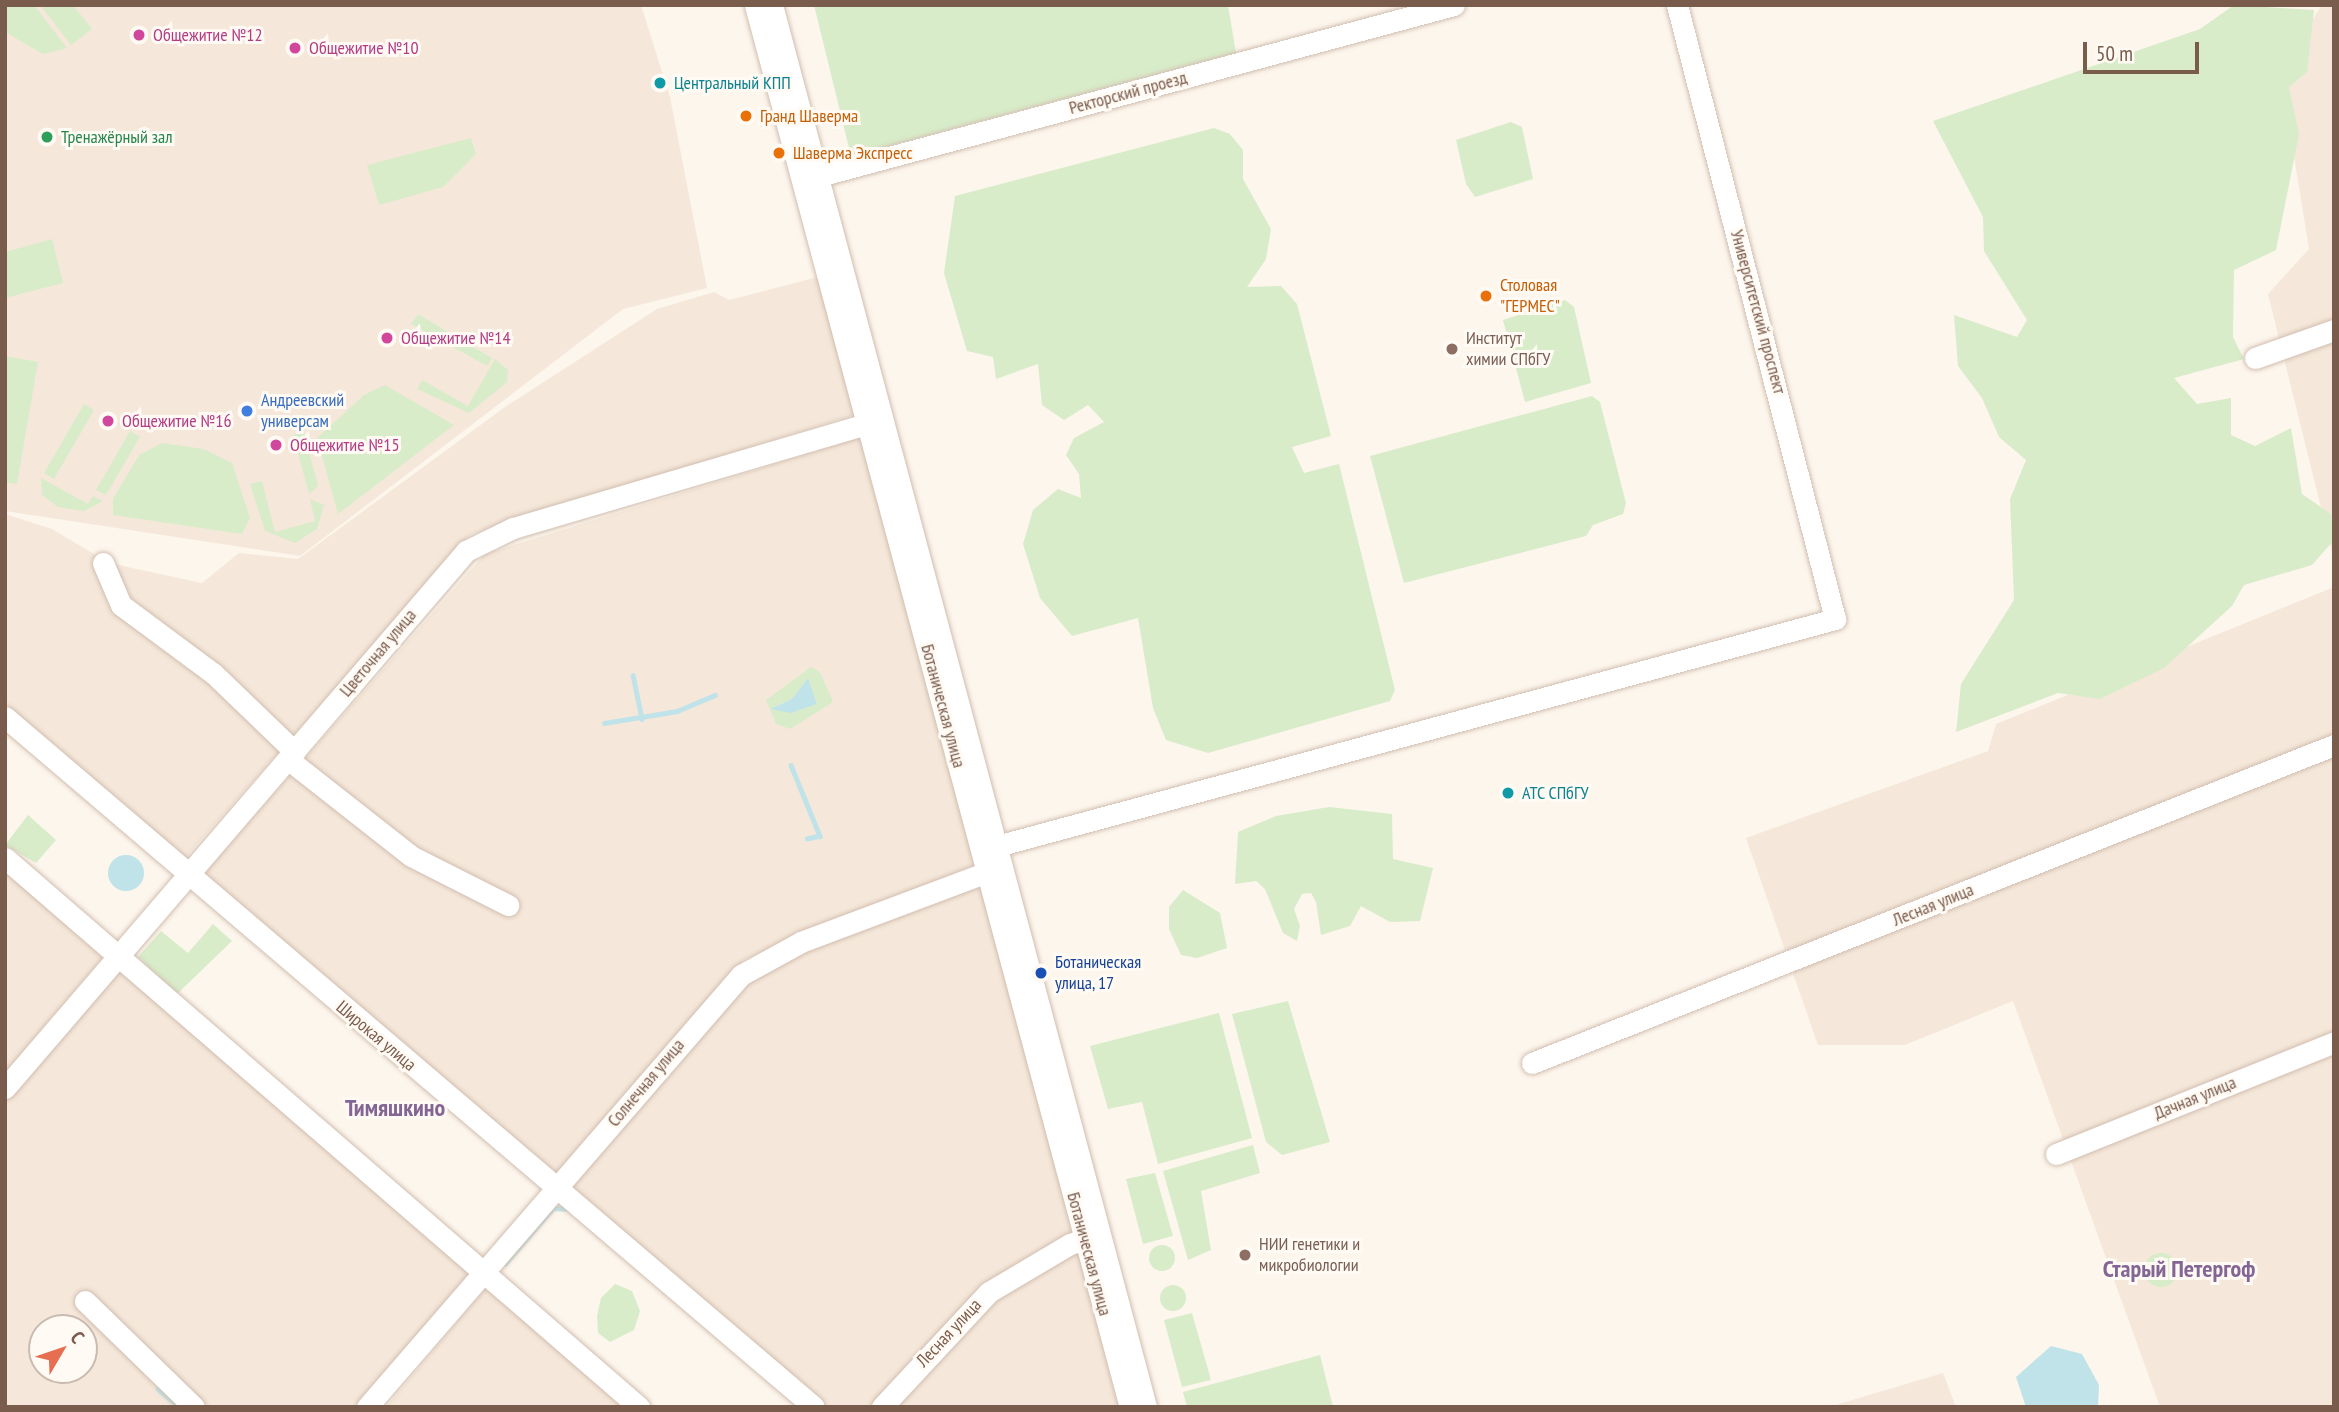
<!DOCTYPE html>
<html>
<head>
<meta charset="utf-8">
<style>
  body { margin:0 }
  #map { position:relative; width:2339px; height:1412px; overflow:hidden; background:#fdf6ec; font-family:"PT Sans Narrow",sans-serif }
  div>[style] { position:absolute }
  .residential>* { inset:0; background:#f5e8da }
  .green>* { inset:0; background:#d8ecc9 }
  .round { border-radius:50% }
  .water>* { inset:0; background:#bfe3e8 }
  .stream>* { height:4.5px; margin:-2.25px; padding:0 2.25px; transform-origin:2.25px; border-radius:2.25px; background:#bfe3e8 }
  .roads { filter:drop-shadow(0 0 2px #d1beb0) drop-shadow(0 0 2px #d1beb0) }
  .minor>* { height:21px; margin:-10.5px; padding:0 10.5px; transform-origin:10.5px; border-radius:10.5px; background:#fff }
  .dots>* { width:19px; height:19px; translate:-50% -50%; box-sizing:border-box; border:4px solid #fffaf3; border-radius:50% }
  span { translate:-50% -50%; white-space:nowrap; text-align:center; line-height:1.15; -webkit-text-stroke:6px #fffaf3; paint-order:stroke }
  .hotel-label { font-size:18px; color:#b23c85 }
  .left { translate:0 -50%; text-align:left }
  .culture-label { font-size:18px; color:#0d838f }
  .street-label { font-size:18px; color:#7a5c4d }
  .food-label { font-size:18px; color:#c56008 }
  .leisure-label { font-size:18px; color:#27864d }
  .education-label { font-size:18px; color:#785e54 }
  .shop-label { font-size:18px; color:#366cbe }
  .transit-label { font-size:18px; color:#164399 }
  .district-label { font-size:24px; color:#846695; font-weight:700 }
  .frame { position:absolute; inset:0; border:7px solid #7a5c4d; pointer-events:none }
  .north { position:absolute; left:28px; top:1314px; width:70px; height:70px; box-sizing:border-box; background:#fffaf3; border:2px solid #cabbb1; border-radius:50%; rotate:51deg; font-size:19px; font-weight:700; line-height:28px; text-align:center; color:#7a5c4d }
  .north::after { content:''; display:block; margin:auto; width:24px; height:32px; background:#e76f51; clip-path:polygon(50% 0,100% 100%,50% 72%,0 100%) }
  .scale { position:absolute; left:2083px; top:42px; width:116px; height:32px; box-sizing:border-box; border:4px solid #7a5c4d; border-top:0; padding-left:9px; font-size:21px; line-height:24px; white-space:nowrap; color:#7a5c4d; -webkit-text-stroke:5px #fffaf3; paint-order:stroke }
</style>
</head>
<body>
<div id="map">
  <div class="residential">
    <div style="clip-path:polygon(5px 5px,641px 5px,670px 97px,707px 288px,623px 309px,300px 556px,5px 511px)"></div>
    <div style="clip-path:polygon(2322px 5px,2334px 5px,2334px 560px,2268px 294px,2309px 249px,2280px 70px)"></div>
    <div style="clip-path:polygon(818px 277px,854px 415px,471px 534px,185px 858px,5px 703px,5px 514px,52px 529px,109px 563px,202px 583px,239px 553px,298px 559px,505px 407px,657px 309px,714px 292px,729px 300px)"></div>
    <div style="clip-path:polygon(862px 437px,977px 864px,745px 959px,561px 1177px,203px 874px,485px 554px)"></div>
    <div style="clip-path:polygon(2334px 587px,2334px 1407px,2160px 1407px,2013px 1001px,1905px 1045px,1818px 1045px,1746px 838px,1988px 751px,1996px 724px)"></div>
    <div style="clip-path:polygon(5px 871px,104px 956px,5px 1072px)"></div>
    <div style="clip-path:polygon(981px 883px,1119px 1407px,816px 1407px,568px 1188px,731px 998px,775px 963px)"></div>
    <div style="clip-path:polygon(evenodd,121px 966px,474px 1271px,355px 1407px,5px 1407px,5px 1101px,121px 966px,42px 1328px,84px 1328px,84px 1370px,42px 1370px,42px 1328px)"></div>
    <div style="clip-path:polygon(489px 1284px,629px 1407px,386px 1407px)"></div>
    <div style="clip-path:polygon(1943px 1373px,1956px 1407px,1829px 1407px)"></div>
  </div>
  <div class="green">
    <div style="clip-path:polygon(5px 5px,34px 5px,67px 48px,43px 54px,5px 32px)"></div>
    <div style="clip-path:polygon(40px 5px,73px 5px,92px 29px,71px 45px)"></div>
    <div style="clip-path:polygon(814px 5px,1228px 5px,1236px 53px,851px 156px)"></div>
    <div style="clip-path:polygon(2234px 5px,2314px 10px,2307px 72px,2289px 87px,2299px 134px,2276px 250px,2234px 270px,2233px 337px,2244px 359px,2174px 378px,2197px 404px,2231px 398px,2231px 435px,2255px 446px,2291px 428px,2302px 494px,2331px 514px,2334px 540px,2312px 565px,2244px 585px,2232px 606px,2164px 668px,2100px 699px,2058px 693px,1956px 732px,1961px 684px,2014px 600px,2010px 499px,2026px 460px,1999px 437px,1982px 398px,1958px 366px,1954px 315px,2017px 337px,2027px 320px,1984px 251px,1983px 217px,1933px 121px,2200px 29px)"></div>
    <div style="clip-path:polygon(1511px 122px,1522px 127px,1533px 179px,1475px 197px,1466px 184px,1456px 140px)"></div>
    <div style="clip-path:polygon(1214px 128px,1230px 134px,1243px 150px,1243px 179px,1271px 229px,1266px 259px,1247px 287px,1281px 286px,1297px 304px,1331px 436px,1292px 447px,1304px 473px,1339px 464px,1395px 690px,1390px 701px,1208px 753px,1166px 740px,1153px 708px,1138px 618px,1072px 636px,1040px 598px,1023px 544px,1033px 510px,1058px 489px,1081px 498px,1079px 474px,1066px 455px,1074px 438px,1104px 422px,1088px 405px,1064px 420px,1042px 405px,1038px 364px,996px 379px,993px 357px,967px 351px,944px 273px,955px 196px)"></div>
    <div style="clip-path:polygon(471px 138px,476px 154px,443px 187px,379px 205px,367px 165px)"></div>
    <div style="clip-path:polygon(52px 239px,63px 283px,5px 298px,5px 252px)"></div>
    <div style="clip-path:polygon(1565px 300px,1574px 307px,1591px 383px,1525px 402px,1503px 320px)"></div>
    <div style="clip-path:polygon(418px 314px,492px 358px,487px 366px,411px 324px)"></div>
    <div style="clip-path:polygon(5px 356px,38px 362px,17px 484px,5px 482px)"></div>
    <div style="clip-path:polygon(495px 359px,508px 370px,507px 382px,469px 413px,417px 389px,422px 380px,468px 406px)"></div>
    <div style="clip-path:polygon(385px 385px,454px 425px,338px 514px,317px 438px,364px 395px)"></div>
    <div style="clip-path:polygon(1592px 396px,1600px 402px,1626px 503px,1623px 514px,1593px 525px,1586px 536px,1404px 583px,1370px 456px)"></div>
    <div style="clip-path:polygon(84px 404px,94px 410px,54px 479px,44px 473px)"></div>
    <div style="clip-path:polygon(130px 431px,140px 437px,106px 495px,96px 490px)"></div>
    <div style="clip-path:polygon(304px 432px,318px 486px,309px 494px,293px 435px)"></div>
    <div style="clip-path:polygon(162px 443px,204px 449px,232px 463px,250px 518px,242px 534px,113px 515px,113px 499px,139px 455px)"></div>
    <div style="clip-path:polygon(41px 478px,88px 504px,93px 496px,103px 501px,84px 511px,58px 507px,42px 495px)"></div>
    <div style="clip-path:polygon(262px 481px,275px 532px,315px 521px,310px 499px,324px 505px,317px 529px,295px 543px,265px 531px,250px 484px)"></div>
    <div style="clip-path:polygon(evenodd,811px 667px,820px 672px,833px 702px,790px 729px,776px 724px,766px 700px,811px 667px,808px 678px,817px 704px,791px 713px,773px 707px,792px 699px,808px 678px)"></div>
    <div style="clip-path:polygon(1329px 807px,1392px 814px,1393px 859px,1433px 868px,1420px 921px,1390px 922px,1361px 906px,1350px 926px,1321px 935px,1316px 902px,1311px 893px,1302px 894px,1294px 909px,1300px 926px,1297px 941px,1283px 933px,1265px 889px,1256px 881px,1235px 884px,1238px 832px,1276px 816px)"></div>
    <div style="clip-path:polygon(28px 815px,56px 840px,36px 863px,5px 845px)"></div>
    <div style="clip-path:polygon(1183px 890px,1220px 913px,1227px 948px,1197px 958px,1181px 955px,1169px 929px,1169px 907px)"></div>
    <div style="clip-path:polygon(213px 924px,232px 941px,177px 994px,138px 957px,161px 931px,188px 953px)"></div>
    <div style="clip-path:polygon(1288px 1001px,1330px 1142px,1282px 1155px,1266px 1142px,1232px 1014px)"></div>
    <div style="clip-path:polygon(1219px 1013px,1252px 1138px,1158px 1164px,1142px 1102px,1108px 1109px,1090px 1046px)"></div>
    <div style="clip-path:polygon(1253px 1145px,1260px 1173px,1201px 1191px,1211px 1250px,1188px 1260px,1163px 1171px)"></div>
    <div style="clip-path:polygon(1155px 1173px,1173px 1236px,1143px 1244px,1126px 1179px)"></div>
    <div class="round" style="left:1149px;top:1245px;width:26px;height:26px"></div>
    <div class="round" style="left:2144px;top:1253px;width:34px;height:34px"></div>
    <div style="clip-path:polygon(615px 1284px,632px 1291px,640px 1311px,634px 1330px,610px 1342px,598px 1333px,597px 1316px,601px 1298px)"></div>
    <div class="round" style="left:1160px;top:1285px;width:26px;height:26px"></div>
    <div style="clip-path:polygon(1192px 1313px,1211px 1380px,1182px 1387px,1164px 1320px)"></div>
    <div style="clip-path:polygon(1320px 1355px,1333px 1407px,1187px 1407px,1183px 1392px)"></div>
  </div>
  <div class="water">
    <div style="clip-path:polygon(808px 678px,817px 704px,791px 713px,770px 709px,792px 699px)"></div>
    <div class="round" style="left:108px;top:855px;width:36px;height:36px"></div>
    <div style="clip-path:polygon(2051px 1346px,2082px 1354px,2099px 1385px,2098px 1407px,2026px 1407px,2016px 1377px)"></div>
  </div>
  <div class="stream">
    <div style="left:633px;top:675px;width:45px;rotate:78.4deg"></div>
    <div style="left:604px;top:723px;width:74px;rotate:-9.3deg"></div>
    <div style="left:677px;top:711px;width:41px;rotate:-22.8deg"></div>
    <div style="left:791px;top:765px;width:77px;rotate:67.8deg"></div>
    <div style="left:820px;top:836px;width:13px;rotate:167deg"></div>
    <div style="left:505px;top:1264px;width:74px;rotate:-49.4deg"></div>
    <div style="left:553px;top:1208px;width:17px;rotate:3deg"></div>
    <div style="left:158px;top:1389px;width:28px;rotate:41deg"></div>
  </div>
  <div class="roads">
    <div class="minor">
      <div style="left:755px;top:5px;width:1451px;rotate:75.03deg"></div>
      <div style="left:772px;top:5px;width:1451px;rotate:75.06deg"></div>
      <div style="left:804px;top:180px;width:673px;rotate:-15.07deg"></div>
      <div style="left:2255px;top:358px;width:84px;rotate:-19.5deg"></div>
      <div style="left:103px;top:563px;width:46px;rotate:66.8deg"></div>
      <div style="left:121px;top:605px;width:116px;rotate:36.6deg"></div>
      <div style="left:214px;top:674px;width:112px;rotate:43.9deg"></div>
      <div style="left:5px;top:717px;width:1063px;rotate:40.46deg"></div>
      <div style="left:289px;top:760px;width:155px;rotate:38.2deg"></div>
      <div style="left:411px;top:856px;width:109px;rotate:26.8deg"></div>
      <div style="left:982px;top:850px;width:884px;rotate:-15.15deg"></div>
      <div style="left:1835px;top:619px;width:634px;rotate:-104.43deg"></div>
      <div style="left:5px;top:858px;width:839px;rotate:40.89deg"></div>
      <div style="left:1532px;top:1063px;width:863px;rotate:-21.63deg"></div>
      <div style="left:5px;top:1088px;width:708px;rotate:-49.35deg"></div>
      <div style="left:466px;top:551px;width:52px;rotate:-26.1deg"></div>
      <div style="left:513px;top:528px;width:382px;rotate:-16.4deg"></div>
      <div style="left:2056px;top:1154px;width:300px;rotate:-21.9deg"></div>
      <div style="left:85px;top:1301px;width:152px;rotate:44.2deg"></div>
      <div style="left:367px;top:1407px;width:571px;rotate:-49.12deg"></div>
      <div style="left:741px;top:975px;width:68px;rotate:-28.8deg"></div>
      <div style="left:801px;top:942px;width:214px;rotate:-20.6deg"></div>
      <div style="left:882px;top:1407px;width:157px;rotate:-47.1deg"></div>
      <div style="left:989px;top:1292px;width:94px;rotate:-30.7deg"></div>
      <div style="left:1070px;top:1244px;width:29px;rotate:-18deg"></div>
    </div>
  </div>
  <div class="dots">
    <div style="left:139px;top:35px;background:#d1479c"></div>
    <div style="left:295px;top:48px;background:#d1479c"></div>
    <div style="left:660px;top:83px;background:#0f9aa8"></div>
    <div style="left:746px;top:116px;background:#e8710a"></div>
    <div style="left:47px;top:137px;background:#2e9e5b"></div>
    <div style="left:779px;top:153px;background:#e8710a"></div>
    <div style="left:1486px;top:296px;background:#e8710a"></div>
    <div style="left:387px;top:338px;background:#d1479c"></div>
    <div style="left:1452px;top:349px;background:#8d6e63"></div>
    <div style="left:247px;top:411px;background:#3f7fe0"></div>
    <div style="left:108px;top:421px;background:#d1479c"></div>
    <div style="left:276px;top:445px;background:#d1479c"></div>
    <div style="left:1508px;top:793px;background:#0f9aa8"></div>
    <div style="left:1041px;top:973px;background:#1a4fb4"></div>
    <div style="left:1245px;top:1255px;background:#8d6e63"></div>
  </div>
  <div class="hotel-label">
    <span class="left" style="left:153px;top:35px">Общежитие №12</span>
    <span class="left" style="left:309px;top:48px">Общежитие №10</span>
    <span class="left" style="left:401px;top:338px">Общежитие №14</span>
    <span class="left" style="left:122px;top:421px">Общежитие №16</span>
    <span class="left" style="left:290px;top:445px">Общежитие №15</span>
  </div>
  <div class="culture-label">
    <span class="left" style="left:674px;top:83px">Центральный КПП</span>
    <span class="left" style="left:1522px;top:793px">АТС СПбГУ</span>
  </div>
  <div class="street-label">
    <span style="left:1128px;top:93px;rotate:-15deg">Ректорский проезд</span>
    <span style="left:1758px;top:312px;rotate:75deg">Университетский проспект</span>
    <span style="left:378px;top:653px;rotate:-50deg">Цветочная улица</span>
    <span style="left:943px;top:706px;rotate:75deg">Ботаническая улица</span>
    <span style="left:1933px;top:905px;rotate:-22deg">Лесная улица</span>
    <span style="left:376px;top:1036px;rotate:40deg">Широкая улица</span>
    <span style="left:646px;top:1083px;rotate:-50deg">Солнечная улица</span>
    <span style="left:2195px;top:1098px;rotate:-22deg">Дачная улица</span>
    <span style="left:1089px;top:1254px;rotate:75deg">Ботаническая улица</span>
    <span style="left:949px;top:1333px;rotate:-47deg">Лесная улица</span>
  </div>
  <div class="food-label">
    <span class="left" style="left:760px;top:116px">Гранд Шаверма</span>
    <span class="left" style="left:793px;top:153px">Шаверма Экспресс</span>
    <span class="left" style="left:1500px;top:296px">Столовая<br>"ГЕРМЕС"</span>
  </div>
  <div class="leisure-label">
    <span class="left" style="left:61px;top:137px">Тренажёрный зал</span>
  </div>
  <div class="education-label">
    <span class="left" style="left:1466px;top:349px">Институт<br>химии СПбГУ</span>
    <span class="left" style="left:1259px;top:1255px">НИИ генетики и<br>микробиологии</span>
  </div>
  <div class="shop-label">
    <span class="left" style="left:261px;top:411px">Андреевский<br>универсам</span>
  </div>
  <div class="transit-label">
    <span class="left" style="left:1055px;top:973px">Ботаническая<br>улица, 17</span>
  </div>
  <div class="district-label">
    <span style="left:395px;top:1108px">Тимяшкино</span>
    <span style="left:2179px;top:1269px">Старый Петергоф</span>
  </div>
  <div class="frame"></div>
  <div class="north">С</div>
  <div class="scale">50 m</div>
</div>
</body>
</html>
